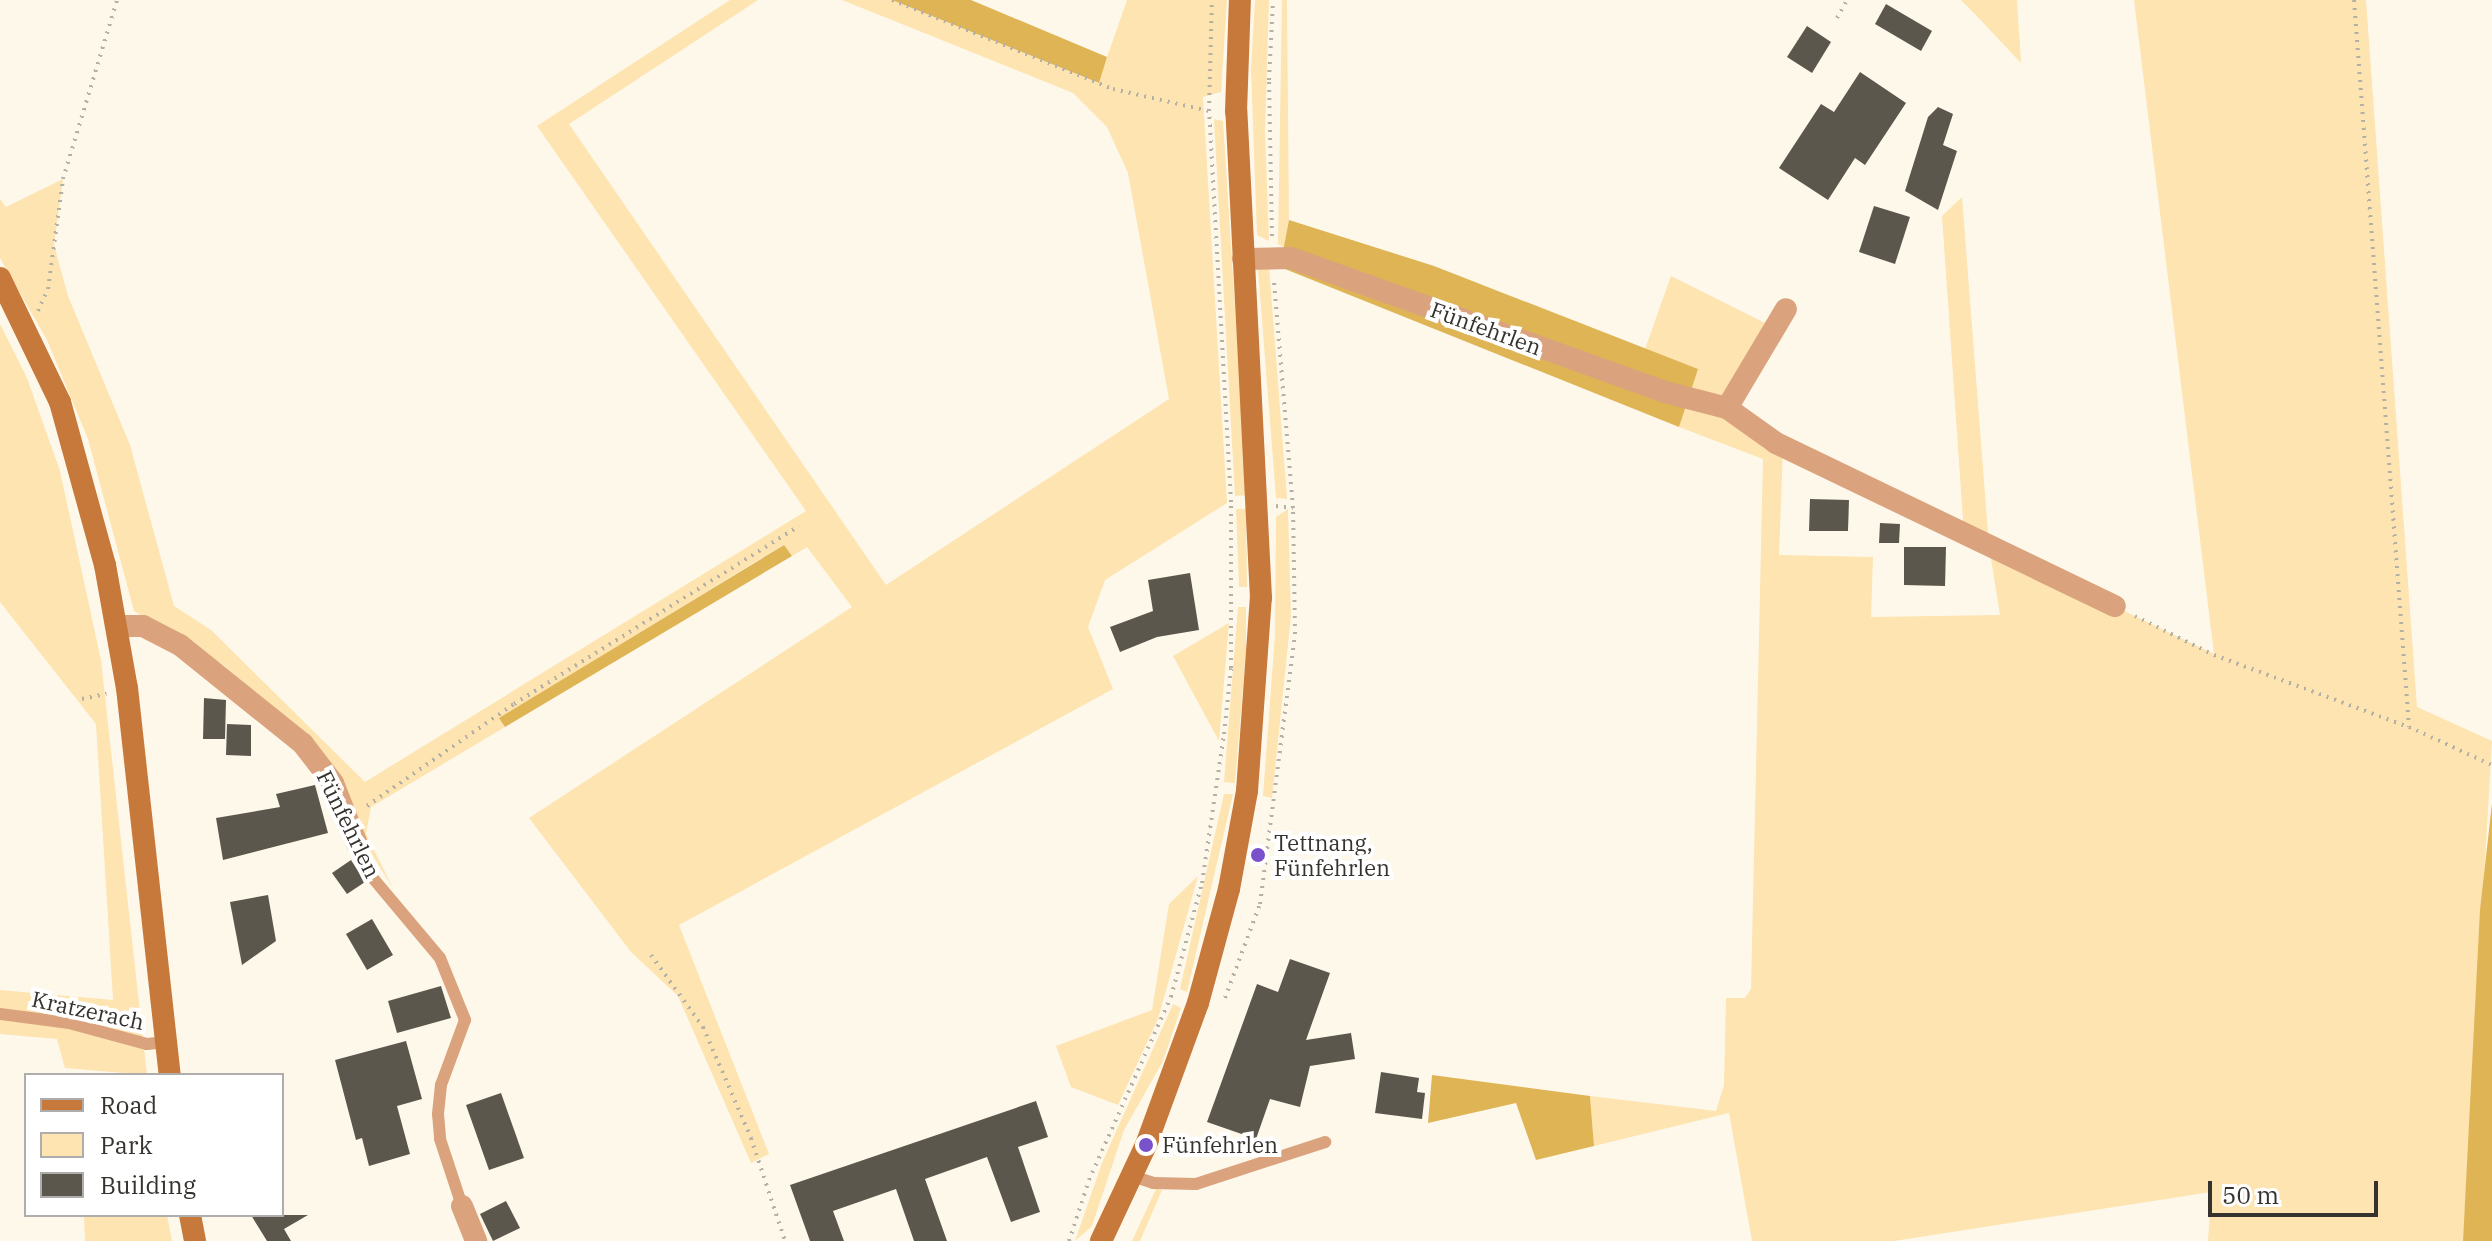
<!DOCTYPE html>
<html>
<head>
<meta charset="utf-8">
<style>
  body { margin:0 }
  #map { position:relative; width:2492px; height:1241px; overflow:hidden; background:#fef8eb; font-family:"IBM Plex Serif",serif }
  div>[style] { position:absolute }
  .green>* { inset:0; background:#fde4b1 }
  .forest>* { inset:0; background:#dfb455 }
  .building>* { inset:0; background:#5c574c }
  .path>* { height:4px; margin-top:-2px; transform-origin:0; background:repeating-linear-gradient(90deg,#b5b0a6 0 2px,transparent 0 8px) }
  .service>* { height:12px; margin:-6px; padding:0 6px; transform-origin:6px; border-radius:6px; background:#daa37e }
  .minor>* { height:22px; margin:-11px; padding:0 11px; transform-origin:11px; border-radius:11px; background:#daa37e }
  .secondary>* { height:22px; margin:-11px; padding:0 11px; transform-origin:11px; border-radius:11px; background:#c7783b }
  .dots>* { width:22px; height:22px; translate:-50% -50%; box-sizing:border-box; border:4px solid #fff; border-radius:50% }
  span { translate:-50% -50%; white-space:nowrap; text-align:center; line-height:1.15; -webkit-text-stroke:8px #fff; paint-order:stroke }
  .street-label { font-size:22px; color:#36332e }
  .poi-label { font-size:22px; color:#36332e }
  .left { translate:0 -50%; text-align:left }
  .legend { position:absolute; left:24px; top:1073px; width:260px; height:144px; box-sizing:border-box; background:#fff; border:2px solid #afadab; margin:0; padding:10px 14px; list-style:none; font-size:24px; color:#36332e }
  .legend li { display:flex; align-items:center; gap:16px; height:40px }
  .legend b { width:40px; border:2px solid #afadab }
  .scale { position:absolute; left:2208px; top:1181px; width:170px; height:36px; box-sizing:border-box; border:4px solid #36332e; border-top:0; padding-left:10px; font-size:24px; line-height:28px; white-space:nowrap; color:#36332e; -webkit-text-stroke:6px #fff; paint-order:stroke }
</style>
</head>
<body>
<div id="map">
  <div class="green">
    <div style="clip-path:polygon(730px 0,758px 0,569px 124px,886px 585px,1169px 399px,1128px 173px,1107px 127px,1073px 93px,842px 0,892px 0,1098px 83px,1127px 0,1227px 0,1221px 92px,1203px 97px,1227px 503px,1105px 580px,1088px 627px,1113px 689px,679px 925px,769px 1154px,751px 1163px,678px 996px,631px 952px,529px 818px,852px 607px,807px 547px,792px 556px,783px 545px,500px 718px,505px 727px,371px 807px,366px 834px,394px 890px,287px 718px,222px 664px,134px 611px,88px 439px,47px 340px,0 258px,0 199px,6px 207px,63px 179px,54px 245px,68px 296px,130px 445px,174px 606px,211px 630px,365px 782px,806px 511px,537px 126px)"></div>
    <div style="clip-path:polygon(1255px 0,1269px 0,1265px 132px,1269px 241px,1257px 235px,1251px 69px)"></div>
    <div style="clip-path:polygon(1282px 0,1287px 0,1289px 220px,1284px 247px,1278px 244px)"></div>
    <div style="clip-path:polygon(1961px 0,2017px 0,2021px 63px,1973px 12px)"></div>
    <div style="clip-path:polygon(2134px 0,2366px 0,2417px 707px,2492px 741px,2463px 1241px,2208px 1241px,2211px 1192px,1894px 1241px,1752px 1241px,1729px 1113px,1594px 1146px,1590px 1096px,1716px 1111px,1724px 1085px,1726px 998px,1745px 998px,1751px 989px,1763px 459px,1679px 427px,1697px 369px,1645px 349px,1671px 276px,1775px 328px,1727px 408px,1783px 447px,1779px 555px,1873px 557px,1871px 617px,2000px 615px,1989px 546px,1964px 534px,1942px 216px,1962px 197px,1989px 546px,2214px 654px)"></div>
    <div style="clip-path:polygon(1214px 119px,1223px 121px,1247px 495px,1235px 496px)"></div>
    <div style="clip-path:polygon(1269px 266px,1287px 499px,1276px 498px,1258px 269px)"></div>
    <div style="clip-path:polygon(0 324px,27px 378px,60px 471px,101px 660px,147px 1075px,65px 1068px,57px 1039px,0 1034px,0 990px,113px 1000px,96px 724px,0 602px)"></div>
    <div style="clip-path:polygon(1236px 509px,1246px 509px,1247px 587px,1239px 587px)"></div>
    <div style="clip-path:polygon(1288px 509px,1291px 616px,1272px 798px,1263px 796px,1275px 635px,1276px 517px)"></div>
    <div style="clip-path:polygon(1238px 607px,1246px 607px,1246px 651px,1235px 783px,1224px 782px)"></div>
    <div style="clip-path:polygon(1229px 623px,1219px 741px,1173px 656px)"></div>
    <div style="clip-path:polygon(1224px 794px,1233px 794px,1187px 992px,1180px 989px)"></div>
    <div style="clip-path:polygon(1198px 876px,1158px 1019px,1118px 1105px,1071px 1087px,1056px 1046px,1152px 1010px,1169px 904px)"></div>
    <div style="clip-path:polygon(1173px 1004px,1181px 1008px,1163px 1061px,1124px 1130px,1092px 1226px,1075px 1241px,1102px 1163px)"></div>
    <div style="clip-path:polygon(1156px 1189px,1162px 1190px,1140px 1241px,1132px 1241px)"></div>
    <div style="clip-path:polygon(84px 1215px,167px 1215px,172px 1241px,85px 1241px)"></div>
  </div>
  <div class="forest">
    <div style="clip-path:polygon(892px 0,971px 0,1107px 57px,1099px 83px)"></div>
    <div style="clip-path:polygon(1289px 220px,1434px 266px,1698px 369px,1679px 427px,1280px 267px)"></div>
    <div style="clip-path:polygon(784px 545px,792px 556px,505px 727px,499px 718px)"></div>
    <div style="clip-path:polygon(2492px 803px,2492px 1241px,2463px 1241px,2480px 910px)"></div>
    <div style="clip-path:polygon(1432px 1075px,1590px 1096px,1594px 1146px,1536px 1160px,1516px 1103px,1428px 1123px)"></div>
  </div>
  <div class="building">
    <div style="clip-path:polygon(1886px 4px,1932px 31px,1921px 51px,1875px 24px)"></div>
    <div style="clip-path:polygon(1807px 26px,1831px 42px,1812px 73px,1787px 57px)"></div>
    <div style="clip-path:polygon(1860px 72px,1906px 103px,1865px 165px,1855px 158px,1828px 200px,1779px 168px,1821px 104px,1834px 112px)"></div>
    <div style="clip-path:polygon(1938px 107px,1953px 114px,1943px 145px,1957px 151px,1938px 210px,1905px 191px,1928px 117px)"></div>
    <div style="clip-path:polygon(1874px 206px,1910px 217px,1895px 264px,1859px 252px)"></div>
    <div style="clip-path:polygon(1810px 499px,1849px 500px,1848px 531px,1809px 531px)"></div>
    <div style="clip-path:polygon(1880px 523px,1900px 524px,1899px 543px,1879px 543px)"></div>
    <div style="clip-path:polygon(1904px 547px,1946px 547px,1945px 586px,1904px 585px)"></div>
    <div style="clip-path:polygon(1190px 573px,1199px 630px,1157px 637px,1120px 652px,1110px 627px,1153px 611px,1148px 580px)"></div>
    <div style="clip-path:polygon(204px 698px,226px 700px,225px 739px,203px 739px)"></div>
    <div style="clip-path:polygon(227px 724px,251px 725px,251px 756px,226px 755px)"></div>
    <div style="clip-path:polygon(315px 785px,328px 833px,223px 860px,216px 818px,280px 807px,276px 794px)"></div>
    <div style="clip-path:polygon(351px 860px,365px 882px,347px 894px,332px 873px)"></div>
    <div style="clip-path:polygon(268px 895px,276px 941px,242px 965px,230px 902px)"></div>
    <div style="clip-path:polygon(372px 919px,393px 955px,367px 970px,346px 934px)"></div>
    <div style="clip-path:polygon(1290px 959px,1330px 973px,1306px 1040px,1351px 1033px,1355px 1059px,1310px 1066px,1300px 1107px,1270px 1099px,1256px 1139px,1207px 1122px,1257px 984px,1278px 992px)"></div>
    <div style="clip-path:polygon(441px 986px,451px 1018px,397px 1033px,388px 1001px)"></div>
    <div style="clip-path:polygon(406px 1041px,422px 1099px,397px 1106px,410px 1154px,369px 1166px,362px 1138px,356px 1140px,335px 1060px)"></div>
    <div style="clip-path:polygon(1381px 1072px,1419px 1078px,1417px 1092px,1425px 1093px,1422px 1119px,1375px 1113px)"></div>
    <div style="clip-path:polygon(501px 1093px,524px 1158px,489px 1170px,466px 1105px)"></div>
    <div style="clip-path:polygon(1036px 1101px,1048px 1137px,1018px 1147px,1040px 1212px,1011px 1222px,987px 1157px,925px 1179px,947px 1241px,914px 1241px,896px 1189px,833px 1211px,844px 1241px,810px 1241px,790px 1185px)"></div>
    <div style="clip-path:polygon(506px 1201px,520px 1228px,493px 1241px,480px 1214px)"></div>
    <div style="clip-path:polygon(251px 1215px,308px 1215px,284px 1229px,291px 1241px,267px 1241px)"></div>
  </div>
  <div class="path">
    <div style="left:892px;top:0;width:238px;rotate:21.9deg"></div>
    <div style="left:1113px;top:89px;width:98px;rotate:12.9deg"></div>
    <div style="left:2354px;top:0;width:729px;rotate:85.67deg"></div>
    <div style="left:1837px;top:18px;width:21px;rotate:-61deg"></div>
    <div style="left:1272px;top:236px;width:156px;rotate:-91.1deg"></div>
    <div style="left:1269px;top:80px;width:80px;rotate:-87.1deg"></div>
    <div style="left:38px;top:311px;width:24px;rotate:-66deg"></div>
    <div style="left:48px;top:289px;width:111px;rotate:-82.2deg"></div>
    <div style="left:63px;top:179px;width:187px;rotate:-73.2deg"></div>
    <div style="left:1276px;top:506px;width:17px;rotate:7deg"></div>
    <div style="left:2135px;top:616px;width:88px;rotate:26.3deg"></div>
    <div style="left:2214px;top:655px;width:208px;rotate:20.3deg"></div>
    <div style="left:2409px;top:727px;width:91px;rotate:24.6deg"></div>
    <div style="left:82px;top:699px;width:25px;rotate:-12deg"></div>
    <div style="left:367px;top:806px;width:179px;rotate:-34.8deg"></div>
    <div style="left:514px;top:704px;width:336px;rotate:-32deg"></div>
    <div style="left:651px;top:955px;width:89px;rotate:54.2deg"></div>
    <div style="left:703px;top:1027px;width:121px;rotate:66.6deg"></div>
    <div style="left:751px;top:1138px;width:108px;rotate:71.7deg"></div>
    <div style="left:1225px;top:998px;width:100px;rotate:-69.6deg"></div>
    <div style="left:1260px;top:904px;width:272px;rotate:-82.6deg"></div>
    <div style="left:1295px;top:634px;width:126px;rotate:-90.9deg"></div>
    <div style="left:1293px;top:508px;width:228px;rotate:-94.8deg"></div>
    <div style="left:1069px;top:1241px;width:64px;rotate:-71.8deg"></div>
    <div style="left:1089px;top:1180px;width:201px;rotate:-65.9deg"></div>
    <div style="left:1171px;top:997px;width:118px;rotate:-74.8deg"></div>
    <div style="left:1202px;top:883px;width:151px;rotate:-81.6deg"></div>
    <div style="left:1224px;top:734px;width:66px;rotate:-83.9deg"></div>
    <div style="left:1231px;top:668px;width:166px;rotate:-90deg"></div>
    <div style="left:1231px;top:502px;width:392px;rotate:-93.2deg"></div>
    <div style="left:1209px;top:111px;width:111px;rotate:-88.5deg"></div>
  </div>
  <div class="service">
    <div style="left:357px;top:844px;width:36px;rotate:66deg"></div>
    <div style="left:372px;top:877px;width:106px;rotate:50deg"></div>
    <div style="left:440px;top:958px;width:67px;rotate:68deg"></div>
    <div style="left:465px;top:1020px;width:69px;rotate:110.3deg"></div>
    <div style="left:441px;top:1085px;width:29px;rotate:96deg"></div>
    <div style="left:438px;top:1114px;width:25px;rotate:85deg"></div>
    <div style="left:440px;top:1139px;width:71px;rotate:71.8deg"></div>
    <div style="left:0;top:1014px;width:70px;rotate:7.4deg"></div>
    <div style="left:69px;top:1023px;width:81px;rotate:15.1deg"></div>
    <div style="left:147px;top:1044px;width:19px;rotate:-6deg"></div>
    <div style="left:1132px;top:1176px;width:22px;rotate:18deg"></div>
    <div style="left:1153px;top:1183px;width:43px;rotate:1.3deg"></div>
    <div style="left:1196px;top:1184px;width:136px;rotate:-18deg"></div>
  </div>
  <div class="minor">
    <div style="left:1243px;top:259px;width:48px;rotate:-1.2deg"></div>
    <div style="left:1291px;top:258px;width:397px;rotate:19.7deg"></div>
    <div style="left:1665px;top:392px;width:64px;rotate:14.5deg"></div>
    <div style="left:1727px;top:408px;width:60px;rotate:35.5deg"></div>
    <div style="left:1776px;top:443px;width:376px;rotate:25.7deg"></div>
    <div style="left:1727px;top:408px;width:115px;rotate:-59.2deg"></div>
    <div style="left:117px;top:626px;width:26px"></div>
    <div style="left:143px;top:626px;width:42px;rotate:27.2deg"></div>
    <div style="left:180px;top:645px;width:158px;rotate:38.8deg"></div>
    <div style="left:303px;top:744px;width:49px;rotate:52.4deg"></div>
    <div style="left:333px;top:783px;width:66px;rotate:68.5deg"></div>
    <div style="left:462px;top:1206px;width:38px;rotate:68deg"></div>
  </div>
  <div class="secondary">
    <div style="left:0;top:278px;width:138px;rotate:64.2deg"></div>
    <div style="left:60px;top:402px;width:169px;rotate:74.6deg"></div>
    <div style="left:105px;top:565px;width:125px;rotate:79.9deg"></div>
    <div style="left:127px;top:688px;width:389px;rotate:83.7deg"></div>
    <div style="left:190px;top:1215px;width:26px;rotate:79deg"></div>
    <div style="left:1101px;top:1241px;width:106px;rotate:-64.9deg"></div>
    <div style="left:1146px;top:1145px;width:151px;rotate:-69.9deg"></div>
    <div style="left:1198px;top:1003px;width:118px;rotate:-74.8deg"></div>
    <div style="left:1229px;top:889px;width:100px;rotate:-79.6deg"></div>
    <div style="left:1247px;top:791px;width:194px;rotate:-85.9deg"></div>
    <div style="left:1261px;top:598px;width:487px;rotate:-92.9deg"></div>
    <div style="left:1236px;top:112px;width:112px;rotate:-88deg"></div>
  </div>
  <div class="dots">
    <div style="left:1258px;top:855px;background:#7952cb"></div>
    <div style="left:1146px;top:1145px;background:#7952cb"></div>
  </div>
  <div class="street-label">
    <span style="left:1486px;top:328px;rotate:20deg">Fünfehrlen</span>
    <span style="left:349px;top:824px;rotate:64deg">Fünfehrlen</span>
    <span style="left:88px;top:1010px;rotate:12deg">Kratzerach</span>
  </div>
  <div class="poi-label">
    <span class="left" style="left:1274px;top:855px">Tettnang,<br>Fünfehrlen</span>
    <span class="left" style="left:1162px;top:1145px">Fünfehrlen</span>
  </div>
  <ul class="legend">
  <li><b style="height:10px;background:#c7783b"></b>Road</li>
  <li><b style="height:22px;background:#fde4b1"></b>Park</li>
  <li><b style="height:22px;background:#5c574c"></b>Building</li>
  </ul>
  <div class="scale">50 m</div>
</div>
</body>
</html>
